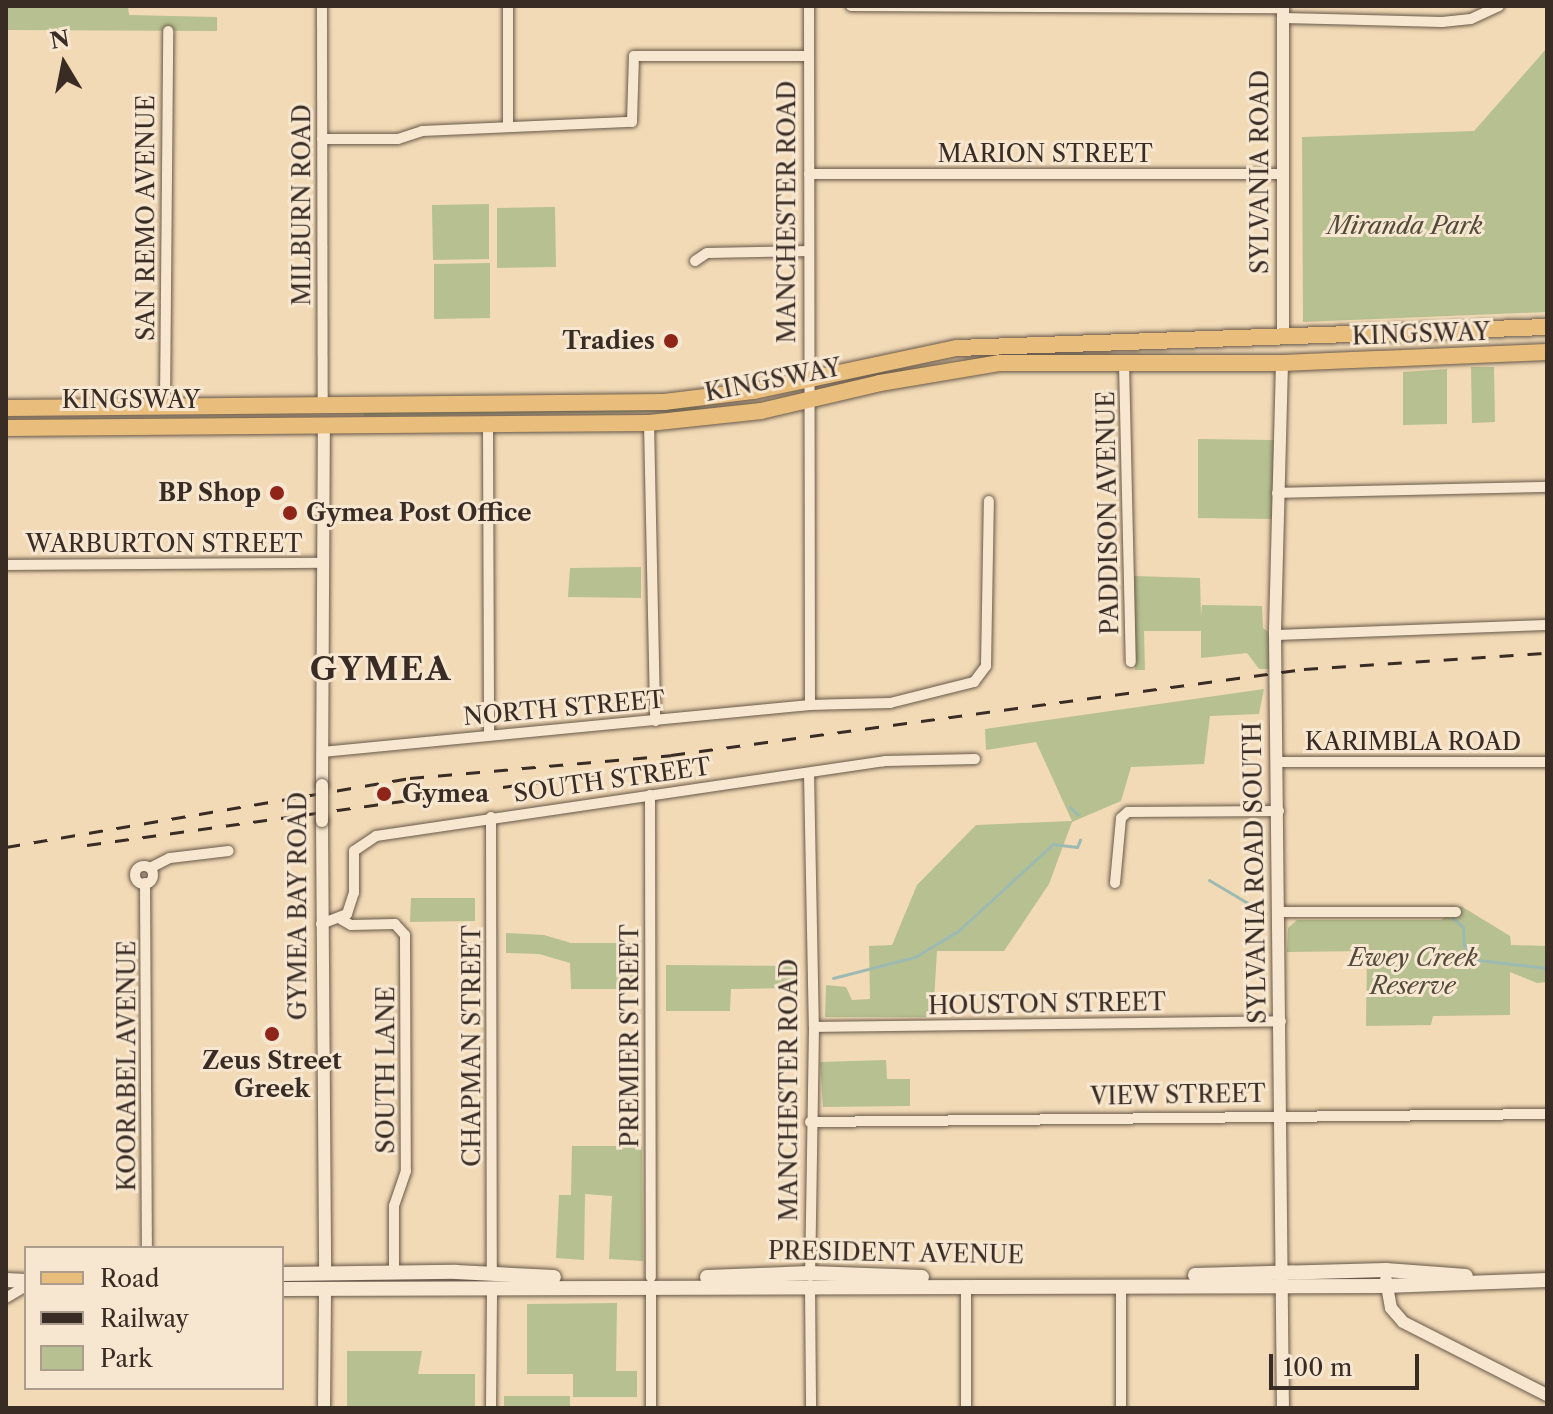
<!DOCTYPE html>
<html>
<head>
<meta charset="utf-8">
<style>
  body { margin:0 }
  #map { position:relative; width:1553px; height:1414px; overflow:hidden; background:#f2dab6; font-family:"Libre Caslon Text",serif }
  div>[style] { position:absolute }
  .green>* { inset:0; background:#b7c090 }
  .stream>* { height:3px; margin:-1.5px; padding:0 1.5px; transform-origin:1.5px; border-radius:1.5px; background:#9cbab2 }
  .roads { filter:drop-shadow(0 0 2px #675849) drop-shadow(0 0 2px #675849) }
  .minor>* { height:10px; margin:-5px; padding:0 5px; transform-origin:5px; border-radius:5px; background:#f7e7d0 }
  .minor>.ring { margin:-5px; padding:0; box-sizing:content-box; background:none; border:10px solid #f7e7d0; border-radius:50% }
  .tertiary>* { height:12px; margin:-6px; padding:0 6px; transform-origin:6px; border-radius:6px; background:#f7e7d0 }
  .secondary>* { height:14px; margin:-7px; padding:0 7px; transform-origin:7px; border-radius:7px; background:#f7e7d0 }
  .primary>* { height:16px; margin:-8px; padding:0 8px; transform-origin:8px; border-radius:8px; background:#e9bd7b }
  .rail>* { height:3px; margin-top:-1.5px; transform-origin:0; background:repeating-linear-gradient(90deg,#392c25 0 14px,transparent 0 28px) }
  .bridges { filter:drop-shadow(0 0 2px #675849) drop-shadow(0 0 2px #675849) }
  .tertiary-bridge>* { height:12px; margin:-6px; padding:0 6px; transform-origin:6px; border-radius:6px; background:#f7e7d0 }
  .dots>* { width:22px; height:22px; translate:-50% -50%; box-sizing:border-box; border:4px solid #f7e7d0; border-radius:50% }
  span { translate:-50% -50%; white-space:nowrap; text-align:center; line-height:1.15; -webkit-text-stroke:6px #f7e7d0; paint-order:stroke }
  .street-label { font-size:24px; color:#392c25 }
  .park-label { font-size:24px; color:#524a3a; font-style:italic }
  .poi-label { font-size:24px; color:#392c25; font-weight:700 }
  .right { translate:-100% -50%; text-align:right }
  .left { translate:0 -50%; text-align:left }
  .district-label { font-size:32px; color:#392c25; font-weight:700; letter-spacing:2px }
  .frame { position:absolute; inset:0; border:8px solid #392c25; pointer-events:none }
  .legend { position:absolute; left:24px; top:1246px; width:260px; height:144px; box-sizing:border-box; background:#f7e7d0; border:2px solid #ab9c8c; margin:0; padding:10px 14px; list-style:none; font-size:24px; color:#392c25 }
  .legend li { display:flex; align-items:center; gap:16px; height:40px }
  .legend b { width:40px; border:2px solid #ab9c8c }
  .north { position:absolute; left:24px; top:24px; width:80px; height:80px; -webkit-text-stroke:6px #f7e7d0; paint-order:stroke; rotate:350deg; font-size:22px; font-weight:700; line-height:32px; text-align:center; color:#392c25 }
  .north::after { content:''; display:block; margin:auto; width:28px; height:36px; background:#392c25; clip-path:polygon(50% 0,100% 100%,50% 72%,0 100%) }
  .scale { position:absolute; left:1269px; top:1354px; width:150px; height:36px; box-sizing:border-box; border:4px solid #392c25; border-top:0; padding-left:10px; font-size:24px; line-height:28px; white-space:nowrap; color:#392c25; -webkit-text-stroke:6px #f7e7d0; paint-order:stroke }
</style>
</head>
<body>
<div id="map">
  <div class="green">
    <div style="clip-path:polygon(6px 6px,128px 6px,129px 15px,217px 17px,217px 31px,6px 30px)"></div>
    <div style="clip-path:polygon(1547px 48px,1547px 312px,1303px 322px,1302px 137px,1474px 131px)"></div>
    <div style="clip-path:polygon(489px 204px,489px 259px,433px 260px,432px 205px)"></div>
    <div style="clip-path:polygon(555px 207px,556px 267px,497px 268px,497px 208px)"></div>
    <div style="clip-path:polygon(490px 263px,490px 318px,434px 319px,434px 264px)"></div>
    <div style="clip-path:polygon(1471px 367px,1494px 367px,1495px 422px,1472px 423px)"></div>
    <div style="clip-path:polygon(1447px 369px,1447px 424px,1403px 425px,1403px 372px)"></div>
    <div style="clip-path:polygon(699px 407px,714px 411px,364px 416px,363px 411px)"></div>
    <div style="clip-path:polygon(1198px 439px,1278px 440px,1277px 519px,1198px 518px)"></div>
    <div style="clip-path:polygon(641px 567px,641px 598px,568px 597px,570px 568px)"></div>
    <div style="clip-path:polygon(1134px 576px,1200px 578px,1201px 616px,1202px 605px,1262px 606px,1263px 628px,1273px 636px,1274px 669px,1259px 669px,1247px 653px,1201px 658px,1201px 631px,1144px 631px,1145px 670px,1135px 670px)"></div>
    <div style="clip-path:polygon(1264px 689px,1259px 714px,1210px 716px,1204px 764px,1131px 767px,1121px 801px,1072px 822px,1049px 884px,1004px 951px,937px 951px,933px 1017px,825px 1017px,826px 985px,846px 987px,852px 1000px,870px 999px,869px 946px,892px 945px,917px 885px,976px 825px,1072px 821px,1036px 742px,986px 750px,985px 729px)"></div>
    <div style="clip-path:polygon(411px 898px,475px 898px,475px 921px,410px 922px)"></div>
    <div style="clip-path:polygon(1461px 906px,1510px 936px,1511px 945px,1547px 946px,1547px 982px,1537px 983px,1510px 972px,1510px 1015px,1433px 1016px,1431px 1025px,1366px 1026px,1367px 951px,1287px 952px,1288px 928px,1297px 920px,1441px 920px)"></div>
    <div style="clip-path:polygon(506px 933px,544px 935px,571px 943px,636px 943px,636px 989px,571px 989px,570px 963px,539px 954px,506px 953px)"></div>
    <div style="clip-path:polygon(666px 965px,795px 966px,796px 988px,731px 989px,730px 1011px,666px 1011px)"></div>
    <div style="clip-path:polygon(886px 1060px,887px 1079px,910px 1079px,910px 1106px,823px 1107px,820px 1062px)"></div>
    <div style="clip-path:polygon(572px 1146px,642px 1146px,643px 1261px,609px 1259px,612px 1196px,585px 1194px,584px 1260px,556px 1258px,559px 1195px,571px 1195px)"></div>
    <div style="clip-path:polygon(617px 1303px,616px 1371px,637px 1371px,637px 1397px,573px 1397px,573px 1374px,527px 1374px,527px 1304px)"></div>
    <div style="clip-path:polygon(347px 1351px,422px 1351px,418px 1374px,475px 1374px,475px 1408px,347px 1408px)"></div>
    <div style="clip-path:polygon(504px 1396px,570px 1396px,570px 1408px,504px 1408px)"></div>
  </div>
  <div class="stream">
    <div style="left:1070px;top:807px;width:11px;rotate:45deg"></div>
    <div style="left:1209px;top:880px;width:66px;rotate:30.8deg"></div>
    <div style="left:1453px;top:918px;width:13px;rotate:42deg"></div>
    <div style="left:1463px;top:927px;width:18px;rotate:87deg"></div>
    <div style="left:1464px;top:945px;width:21px;rotate:47deg"></div>
    <div style="left:1478px;top:960px;width:69px;rotate:6.6deg"></div>
    <div style="left:833px;top:978px;width:85px;rotate:-14.4deg"></div>
    <div style="left:915px;top:957px;width:50px;rotate:-31.2deg"></div>
    <div style="left:958px;top:931px;width:129px;rotate:-42.5deg"></div>
    <div style="left:1053px;top:844px;width:24px;rotate:7deg"></div>
    <div style="left:1077px;top:847px;width:8px;rotate:-67deg"></div>
  </div>
  <div class="roads">
    <div class="minor">
      <div style="left:322px;top:6px;width:399px;rotate:89.9deg"></div>
      <div style="left:809px;top:6px;width:699px;rotate:89.92deg"></div>
      <div style="left:851px;top:6px;width:432px;rotate:0.3deg"></div>
      <div style="left:1283px;top:18px;width:159px;rotate:1.4deg"></div>
      <div style="left:1442px;top:22px;width:29px;rotate:-6deg"></div>
      <div style="left:1471px;top:19px;width:31px;rotate:-25deg"></div>
      <div style="left:508px;top:126px;width:120px;rotate:-90deg"></div>
      <div style="left:322px;top:139px;width:76px"></div>
      <div style="left:398px;top:139px;width:25px;rotate:-18deg"></div>
      <div style="left:422px;top:131px;width:210px;rotate:-2.5deg"></div>
      <div style="left:632px;top:122px;width:66px;rotate:-88.3deg"></div>
      <div style="left:634px;top:56px;width:175px"></div>
      <div style="left:809px;top:174px;width:473px"></div>
      <div style="left:695px;top:261px;width:14px;rotate:-34deg"></div>
      <div style="left:707px;top:253px;width:102px;rotate:-1.1deg"></div>
      <div style="left:1124px;top:363px;width:299px;rotate:88.7deg"></div>
      <div style="left:165px;top:404px;width:373px;rotate:-89.5deg"></div>
      <div style="left:649px;top:423px;width:298px;rotate:88.8deg"></div>
      <div style="left:488px;top:425px;width:308px;rotate:89.8deg"></div>
      <div style="left:1277px;top:493px;width:270px;rotate:-1.3deg"></div>
      <div style="left:6px;top:565px;width:316px;rotate:-0.4deg"></div>
      <div style="left:1275px;top:635px;width:272px;rotate:-2.1deg"></div>
      <div style="left:322px;top:752px;width:490px;rotate:-5.5deg"></div>
      <div style="left:810px;top:705px;width:80px;rotate:-1.4deg"></div>
      <div style="left:890px;top:703px;width:87px;rotate:-14deg"></div>
      <div style="left:974px;top:682px;width:20px;rotate:-53deg"></div>
      <div style="left:986px;top:666px;width:165px;rotate:-89deg"></div>
      <div style="left:1278px;top:762px;width:269px"></div>
      <div style="left:809px;top:773px;width:254px;rotate:88.9deg"></div>
      <div style="left:814px;top:1027px;width:246px;rotate:90.9deg"></div>
      <div style="left:650px;top:795px;width:482px;rotate:89.9deg"></div>
      <div style="left:491px;top:817px;width:457px;rotate:89.9deg"></div>
      <div class="ring" style="left:135px;top:866px;width:8px;height:8px"></div>
      <div style="left:150px;top:868px;width:22px;rotate:-27deg"></div>
      <div style="left:170px;top:858px;width:59px;rotate:-6.8deg"></div>
      <div style="left:145px;top:883px;width:365px;rotate:89.7deg"></div>
      <div style="left:1115px;top:883px;width:65px;rotate:-84.7deg"></div>
      <div style="left:1121px;top:818px;width:9px;rotate:-41deg"></div>
      <div style="left:1128px;top:812px;width:151px;rotate:-0.4deg"></div>
      <div style="left:1281px;top:912px;width:175px"></div>
      <div style="left:342px;top:920px;width:10px;rotate:29deg"></div>
      <div style="left:351px;top:925px;width:44px;rotate:-1.3deg"></div>
      <div style="left:395px;top:924px;width:15px;rotate:48deg"></div>
      <div style="left:405px;top:935px;width:236px;rotate:89.8deg"></div>
      <div style="left:406px;top:1171px;width:37px;rotate:109deg"></div>
      <div style="left:394px;top:1206px;width:67px;rotate:90deg"></div>
      <div style="left:321px;top:924px;width:28px;rotate:-21deg"></div>
      <div style="left:347px;top:914px;width:22px;rotate:-72deg"></div>
      <div style="left:354px;top:893px;width:42px;rotate:-90deg"></div>
      <div style="left:354px;top:851px;width:27px;rotate:-34deg"></div>
      <div style="left:376px;top:836px;width:515px;rotate:-8.37deg"></div>
      <div style="left:886px;top:761px;width:89px;rotate:-1.3deg"></div>
      <div style="left:814px;top:1027px;width:467px;rotate:-0.7deg"></div>
      <div style="left:810px;top:1122px;width:737px;rotate:-0.62deg"></div>
      <div style="left:651px;top:1285px;width:123px;rotate:90deg"></div>
      <div style="left:810px;top:1285px;width:123px;rotate:89.5deg"></div>
      <div style="left:966px;top:1285px;width:123px;rotate:90deg"></div>
      <div style="left:1121px;top:1285px;width:123px;rotate:90deg"></div>
      <div style="left:6px;top:1298px;width:21px;rotate:-31deg"></div>
      <div style="left:491px;top:1408px;width:121px;rotate:-89.5deg"></div>
    </div>
    <div class="tertiary">
      <div style="left:1283px;top:6px;width:332px;rotate:90deg"></div>
      <div style="left:1282px;top:363px;width:272px;rotate:91.5deg"></div>
      <div style="left:1275px;top:635px;width:773px;rotate:89.41deg"></div>
      <div style="left:322px;top:785px;width:361px;rotate:-89.7deg"></div>
      <div style="left:322px;top:821px;width:452px;rotate:89.6deg"></div>
      <div style="left:1386px;top:1280px;width:28px;rotate:80deg"></div>
      <div style="left:1391px;top:1308px;width:18px;rotate:49deg"></div>
      <div style="left:1403px;top:1322px;width:161px;rotate:26.9deg"></div>
      <div style="left:324px;top:1408px;width:119px;rotate:-89.5deg"></div>
    </div>
    <div class="secondary">
      <div style="left:282px;top:1274px;width:174px;rotate:-0.7deg"></div>
      <div style="left:456px;top:1272px;width:98px;rotate:2.9deg"></div>
      <div style="left:1195px;top:1275px;width:191px;rotate:-1.5deg"></div>
      <div style="left:1386px;top:1270px;width:80px;rotate:4.3deg"></div>
      <div style="left:707px;top:1277px;width:103px;rotate:-2.2deg"></div>
      <div style="left:810px;top:1273px;width:112px;rotate:2deg"></div>
      <div style="left:6px;top:1280px;width:20px;rotate:3deg"></div>
      <div style="left:282px;top:1289px;width:1103px;rotate:-0.16deg"></div>
      <div style="left:1385px;top:1286px;width:162px;rotate:-2.1deg"></div>
    </div>
    <div class="primary">
      <div style="left:6px;top:408px;width:658px;rotate:-0.52deg"></div>
      <div style="left:664px;top:402px;width:91px;rotate:-7deg"></div>
      <div style="left:754px;top:391px;width:208px;rotate:-12deg"></div>
      <div style="left:957px;top:348px;width:590px;rotate:-2.04deg"></div>
      <div style="left:6px;top:428px;width:643px;rotate:-0.45deg"></div>
      <div style="left:649px;top:423px;width:113px;rotate:-6.1deg"></div>
      <div style="left:761px;top:411px;width:122px;rotate:-13.2deg"></div>
      <div style="left:880px;top:383px;width:122px;rotate:-9.5deg"></div>
      <div style="left:1000px;top:363px;width:282px"></div>
      <div style="left:1282px;top:363px;width:265px;rotate:-2.4deg"></div>
    </div>
  </div>
  <div class="rail">
    <div style="left:87px;top:845px;width:572px;rotate:-7.93deg"></div>
    <div style="left:6px;top:847px;width:410px;rotate:-9.7deg"></div>
    <div style="left:410px;top:778px;width:262px;rotate:-5deg"></div>
    <div style="left:671px;top:755px;width:639px;rotate:-7.74deg"></div>
    <div style="left:1304px;top:669px;width:244px;rotate:-3.8deg"></div>
  </div>
  <div class="bridges">
    <div class="tertiary-bridge">
      <div style="left:322px;top:821px;width:36px;rotate:-90deg"></div>
    </div>
  </div>
  <div class="dots">
    <div style="left:671px;top:341px;background:#8f2418"></div>
    <div style="left:277px;top:493px;background:#8f2418"></div>
    <div style="left:290px;top:513px;background:#8f2418"></div>
    <div style="left:384px;top:794px;background:#8f2418"></div>
    <div style="left:272px;top:1034px;background:#8f2418"></div>
  </div>
  <div class="street-label">
    <span style="left:1045px;top:154px">MARION STREET</span>
    <span style="left:1260px;top:172px;rotate:-90deg">SYLVANIA ROAD</span>
    <span style="left:302px;top:205px;rotate:-90deg">MILBURN ROAD</span>
    <span style="left:787px;top:212px;rotate:-90deg">MANCHESTER ROAD</span>
    <span style="left:146px;top:218px;rotate:-90deg">SAN REMO AVENUE</span>
    <span style="left:1421px;top:334px;rotate:-2deg">KINGSWAY</span>
    <span style="left:773px;top:380px;rotate:-11deg">KINGSWAY</span>
    <span style="left:131px;top:400px">KINGSWAY</span>
    <span style="left:1108px;top:513px;rotate:-91deg">PADDISON AVENUE</span>
    <span style="left:164px;top:544px">WARBURTON STREET</span>
    <span style="left:564px;top:708px;rotate:-5deg">NORTH STREET</span>
    <span style="left:1413px;top:742px">KARIMBLA ROAD</span>
    <span style="left:612px;top:780px;rotate:-8deg">SOUTH STREET</span>
    <span style="left:1255px;top:873px;rotate:-91deg">SYLVANIA ROAD SOUTH</span>
    <span style="left:298px;top:906px;rotate:-90deg">GYMEA BAY ROAD</span>
    <span style="left:1047px;top:1004px;rotate:-1deg">HOUSTON STREET</span>
    <span style="left:630px;top:1036px;rotate:-90deg">PREMIER STREET</span>
    <span style="left:472px;top:1046px;rotate:-90deg">CHAPMAN STREET</span>
    <span style="left:127px;top:1066px;rotate:-90deg">KOORABEL AVENUE</span>
    <span style="left:386px;top:1070px;rotate:-90deg">SOUTH LANE</span>
    <span style="left:789px;top:1090px;rotate:-90deg">MANCHESTER ROAD</span>
    <span style="left:1178px;top:1095px;rotate:-1deg">VIEW STREET</span>
    <span style="left:896px;top:1253px;rotate:1deg">PRESIDENT AVENUE</span>
  </div>
  <div class="park-label">
    <span style="left:1405px;top:226px">Miranda Park</span>
    <span style="left:1413px;top:972px">Ewey Creek<br>Reserve</span>
  </div>
  <div class="poi-label">
    <span class="right" style="left:655px;top:341px">Tradies</span>
    <span class="right" style="left:261px;top:493px">BP Shop</span>
    <span class="left" style="left:306px;top:513px">Gymea Post Office</span>
    <span class="left" style="left:402px;top:794px">Gymea</span>
    <span style="left:272px;top:1075px">Zeus Street<br>Greek</span>
  </div>
  <div class="district-label">
    <span style="left:381px;top:669px">GYMEA</span>
  </div>
  <div class="frame"></div>
  <ul class="legend">
  <li><b style="height:10px;background:#e9bd7b"></b>Road</li>
  <li><b style="height:10px;background:#392c25"></b>Railway</li>
  <li><b style="height:22px;background:#b7c090"></b>Park</li>
  </ul>
  <div class="north">N</div>
  <div class="scale">100 m</div>
</div>
</body>
</html>
